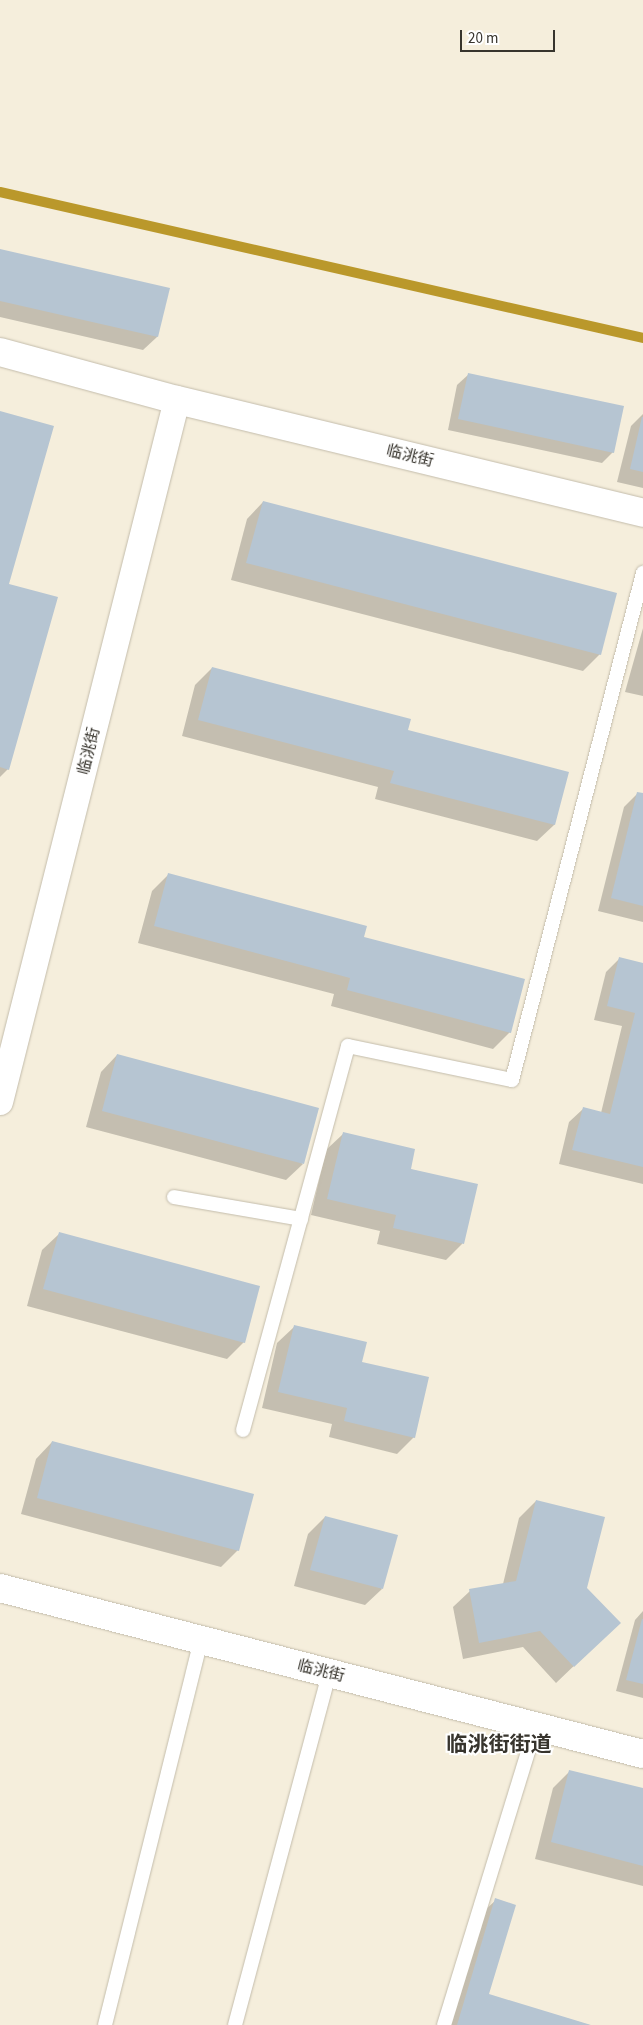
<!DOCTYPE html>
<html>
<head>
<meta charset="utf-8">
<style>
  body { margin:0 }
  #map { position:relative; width:643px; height:2025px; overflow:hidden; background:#f5eedc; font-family:"Source Sans 3","Noto Sans SC",sans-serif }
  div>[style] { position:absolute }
  .shadow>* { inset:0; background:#0003 }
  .stream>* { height:10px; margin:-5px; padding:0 5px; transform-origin:5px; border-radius:5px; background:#ba982b }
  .building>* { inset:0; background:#b6c5d2 }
  .roads { filter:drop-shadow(0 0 1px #c3bcab) drop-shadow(0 0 1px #c3bcab) }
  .lane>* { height:14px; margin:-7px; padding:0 7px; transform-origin:7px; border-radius:7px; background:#fff }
  .street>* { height:26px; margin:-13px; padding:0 13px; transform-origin:13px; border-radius:13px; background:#fff }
  .secondary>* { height:28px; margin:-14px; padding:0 14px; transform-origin:14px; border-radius:14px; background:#fff }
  span { translate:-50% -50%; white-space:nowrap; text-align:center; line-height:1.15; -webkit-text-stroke:4px #fff; paint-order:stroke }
  .street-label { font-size:16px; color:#37342d }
  .district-label { font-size:21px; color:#37342d; font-weight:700 }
  .scale { position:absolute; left:460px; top:30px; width:95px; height:22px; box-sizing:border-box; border:2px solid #37342d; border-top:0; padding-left:6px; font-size:15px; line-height:18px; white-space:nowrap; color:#37342d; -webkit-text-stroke:4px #fff; paint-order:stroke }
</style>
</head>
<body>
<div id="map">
  <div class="shadow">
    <div style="clip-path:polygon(0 250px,168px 289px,157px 337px,143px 350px,0 317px)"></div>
    <div style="clip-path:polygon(469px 374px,613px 452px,602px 463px,448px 430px,457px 385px)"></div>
    <div style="clip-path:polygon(0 412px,8px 584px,8px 769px,0 777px)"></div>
    <div style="clip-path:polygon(643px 414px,643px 488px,617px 482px,631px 426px)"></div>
    <div style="clip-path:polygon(263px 502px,600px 654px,583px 671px,231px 580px,247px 519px)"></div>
    <div style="clip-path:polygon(643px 628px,643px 696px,625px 692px)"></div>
    <div style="clip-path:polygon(212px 668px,406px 731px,568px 773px,554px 825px,537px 841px,375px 799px,378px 787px,182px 736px,195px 685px)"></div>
    <div style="clip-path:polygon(638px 793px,643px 794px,643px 922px,598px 911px,624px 807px)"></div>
    <div style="clip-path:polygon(168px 875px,362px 938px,510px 1032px,493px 1049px,331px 1006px,334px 994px,138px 943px,152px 891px)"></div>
    <div style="clip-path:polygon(620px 958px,643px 964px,643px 1184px,559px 1164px,569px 1122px,583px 1109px,601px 1113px,622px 1026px,594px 1020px,606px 972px)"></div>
    <div style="clip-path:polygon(117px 1055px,303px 1164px,286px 1180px,86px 1127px,101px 1072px)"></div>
    <div style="clip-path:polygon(343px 1134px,409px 1169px,476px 1185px,462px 1244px,446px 1260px,377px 1244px,380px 1231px,311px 1215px,326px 1150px)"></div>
    <div style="clip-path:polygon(59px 1234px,244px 1342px,227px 1359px,27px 1306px,42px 1250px)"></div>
    <div style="clip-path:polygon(294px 1327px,360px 1363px,414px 1437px,397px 1454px,329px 1437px,332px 1424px,262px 1408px,277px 1343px)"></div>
    <div style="clip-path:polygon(52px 1442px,238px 1550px,221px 1567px,21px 1514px,36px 1459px)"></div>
    <div style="clip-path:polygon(536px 1501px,586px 1588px,602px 1639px,556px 1683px,523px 1647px,463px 1659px,453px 1607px,470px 1591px,503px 1584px,519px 1518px)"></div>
    <div style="clip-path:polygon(325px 1517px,382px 1589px,365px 1605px,294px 1586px,308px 1534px)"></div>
    <div style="clip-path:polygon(643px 1611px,643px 1698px,616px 1691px,635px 1620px)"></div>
    <div style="clip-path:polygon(570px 1771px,643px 1789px,643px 1886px,535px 1859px,553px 1788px)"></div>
    <div style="clip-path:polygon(496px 1900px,488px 1995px,589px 2025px,450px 2025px,484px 1911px)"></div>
  </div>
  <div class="stream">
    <div style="left:0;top:192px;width:659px;rotate:12.79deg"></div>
  </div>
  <div class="building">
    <div style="clip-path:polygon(0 249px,170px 288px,158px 337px,0 301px)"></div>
    <div style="clip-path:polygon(468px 373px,624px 406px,614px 453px,458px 419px)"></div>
    <div style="clip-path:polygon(0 411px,54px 426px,9px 584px,58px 597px,9px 770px,0 767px)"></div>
    <div style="clip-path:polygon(642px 417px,643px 417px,643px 472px,630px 469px)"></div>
    <div style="clip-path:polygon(263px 501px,617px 593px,601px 655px,246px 563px)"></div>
    <div style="clip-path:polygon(212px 667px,411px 719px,408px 730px,569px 772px,555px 825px,390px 783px,394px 771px,198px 720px)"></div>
    <div style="clip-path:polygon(637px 792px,643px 793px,643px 906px,611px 898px)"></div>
    <div style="clip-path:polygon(168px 873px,367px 926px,364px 937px,525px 979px,511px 1033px,347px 990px,350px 978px,154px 926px)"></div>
    <div style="clip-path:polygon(619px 957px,643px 963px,643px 1167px,572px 1150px,583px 1107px,610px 1114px,635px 1013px,607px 1006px)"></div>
    <div style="clip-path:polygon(117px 1054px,319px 1108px,304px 1164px,102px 1111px)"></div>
    <div style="clip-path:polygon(343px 1132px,415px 1149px,411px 1169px,478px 1184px,464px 1244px,393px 1228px,396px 1215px,327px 1199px)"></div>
    <div style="clip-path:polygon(59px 1232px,260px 1286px,245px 1343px,43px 1289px)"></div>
    <div style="clip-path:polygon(294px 1325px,367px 1342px,362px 1362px,429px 1377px,415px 1438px,344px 1421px,347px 1408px,278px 1392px)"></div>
    <div style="clip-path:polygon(52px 1441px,254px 1494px,239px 1551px,37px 1498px)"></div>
    <div style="clip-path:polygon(536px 1500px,605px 1517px,587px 1588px,621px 1623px,574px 1667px,540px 1631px,479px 1643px,469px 1589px,516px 1581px)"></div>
    <div style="clip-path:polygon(325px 1516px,398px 1535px,383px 1589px,310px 1570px)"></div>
    <div style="clip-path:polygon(642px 1619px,643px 1619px,643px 1684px,626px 1680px)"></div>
    <div style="clip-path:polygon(569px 1770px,643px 1788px,643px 1866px,551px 1842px)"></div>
    <div style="clip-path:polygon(495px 1898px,516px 1905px,489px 1994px,591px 2025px,457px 2025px)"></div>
  </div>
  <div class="roads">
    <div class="lane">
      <div style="left:174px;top:1197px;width:129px;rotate:9.8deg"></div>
      <div style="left:243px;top:1430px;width:398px;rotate:-74.7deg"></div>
      <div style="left:348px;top:1046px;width:167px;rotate:11.7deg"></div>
      <div style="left:512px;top:1080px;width:524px;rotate:-75.51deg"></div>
      <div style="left:105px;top:2025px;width:397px;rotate:-76deg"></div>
      <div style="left:235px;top:2025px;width:364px;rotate:-75deg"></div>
      <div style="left:444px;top:2025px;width:313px;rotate:-72.9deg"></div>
    </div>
    <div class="street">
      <div style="left:0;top:1102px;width:724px;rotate:-75.85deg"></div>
    </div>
    <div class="secondary">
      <div style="left:0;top:352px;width:183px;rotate:15.2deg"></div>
      <div style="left:177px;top:400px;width:480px;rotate:13.6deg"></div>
      <div style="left:0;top:1588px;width:664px;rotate:14.48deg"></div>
    </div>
  </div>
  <div class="street-label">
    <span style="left:410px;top:456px;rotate:14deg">临洮街</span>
    <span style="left:89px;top:751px;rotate:-76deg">临洮街</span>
    <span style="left:321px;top:1671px;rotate:14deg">临洮街</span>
  </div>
  <div class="district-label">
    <span style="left:499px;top:1744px">临洮街街道</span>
  </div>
  <div class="scale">20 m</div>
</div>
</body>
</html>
